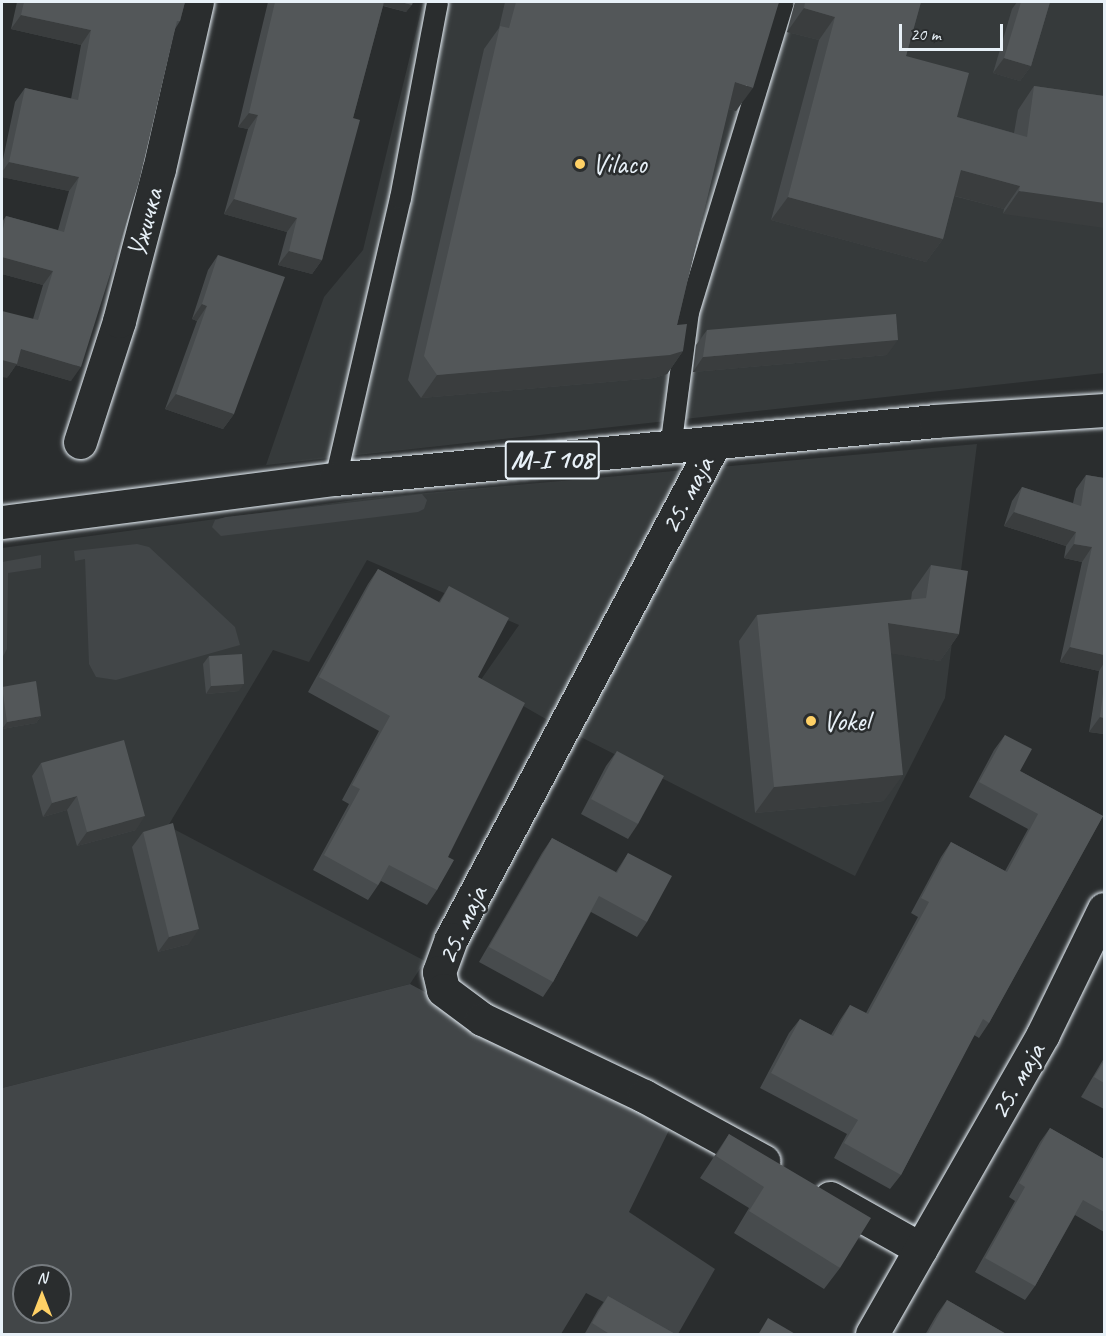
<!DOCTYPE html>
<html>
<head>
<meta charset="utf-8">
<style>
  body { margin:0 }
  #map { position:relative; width:1106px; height:1336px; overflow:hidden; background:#2a2d2e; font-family:Caveat,sans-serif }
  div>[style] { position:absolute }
  .built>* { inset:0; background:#363a3b }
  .green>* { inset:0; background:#424648 }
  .roads { filter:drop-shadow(0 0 2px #e8f1f8) drop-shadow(0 0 2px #e8f1f8) }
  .service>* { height:21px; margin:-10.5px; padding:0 10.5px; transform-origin:10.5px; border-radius:10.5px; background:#2a2d2e }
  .minor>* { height:33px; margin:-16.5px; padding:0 16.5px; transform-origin:16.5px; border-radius:16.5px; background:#2a2d2e }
  .tertiary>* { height:33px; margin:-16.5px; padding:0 16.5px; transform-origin:16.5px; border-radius:16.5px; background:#2a2d2e }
  .primary>* { height:33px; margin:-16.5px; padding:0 16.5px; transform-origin:16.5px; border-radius:16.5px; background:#2a2d2e }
  .wall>* { inset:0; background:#474b4d }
  .shaded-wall>* { inset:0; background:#3a3d3e }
  .building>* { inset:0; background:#535759 }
  .dots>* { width:16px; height:16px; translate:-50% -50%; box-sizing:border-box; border:3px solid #2a2d2e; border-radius:50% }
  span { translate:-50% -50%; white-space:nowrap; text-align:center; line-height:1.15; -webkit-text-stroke:5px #2a2d2e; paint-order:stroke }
  .shield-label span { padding:2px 4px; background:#2a2d2e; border:2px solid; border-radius:4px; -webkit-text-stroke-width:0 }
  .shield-label { font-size:27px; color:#e8f1f8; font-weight:700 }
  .poi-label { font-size:28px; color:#e8f1f8 }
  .left { translate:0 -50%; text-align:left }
  .street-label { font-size:28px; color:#e8f1f8 }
  .frame { position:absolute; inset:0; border:3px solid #e8f1f8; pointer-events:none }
  .north { position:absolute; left:12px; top:1264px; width:60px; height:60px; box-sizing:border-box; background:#2a2d2e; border:2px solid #767b7f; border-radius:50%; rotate:0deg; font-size:16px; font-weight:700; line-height:24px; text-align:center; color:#e8f1f8 }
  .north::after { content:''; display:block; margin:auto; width:21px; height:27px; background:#ffd166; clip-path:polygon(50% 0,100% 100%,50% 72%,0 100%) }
  .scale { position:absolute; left:899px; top:24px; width:104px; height:27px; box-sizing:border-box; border:3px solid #e8f1f8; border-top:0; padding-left:8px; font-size:18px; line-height:21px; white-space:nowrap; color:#e8f1f8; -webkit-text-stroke:4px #2a2d2e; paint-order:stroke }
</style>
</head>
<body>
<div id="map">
  <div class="built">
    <div style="clip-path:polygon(423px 2px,1104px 2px,1104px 373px,266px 465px,324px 297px,363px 250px)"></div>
    <div style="clip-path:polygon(977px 444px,945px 698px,855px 876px,551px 722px,480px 681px,519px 625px,367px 560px,309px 662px,273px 650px,168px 826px,425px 961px,410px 984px,2px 1088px,2px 548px,369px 498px)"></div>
  </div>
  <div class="green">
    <div style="clip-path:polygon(422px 494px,427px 500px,424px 509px,418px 512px,221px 536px,212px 527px,215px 520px,226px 517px)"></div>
    <div style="clip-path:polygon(137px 544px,149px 547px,235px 627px,240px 645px,116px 680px,96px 677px,89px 664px,85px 559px,75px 561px,74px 551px)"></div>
    <div style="clip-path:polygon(41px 555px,41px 568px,8px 573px,7px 649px,2px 658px,2px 562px)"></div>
    <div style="clip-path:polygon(evenodd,410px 984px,672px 1124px,629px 1212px,715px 1269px,678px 1334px,666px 1334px,586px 1293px,561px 1334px,2px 1334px,2px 1088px,410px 984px,24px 1276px,60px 1276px,60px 1312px,24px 1312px,24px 1276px)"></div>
  </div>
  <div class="roads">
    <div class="service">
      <div style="left:670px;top:448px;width:137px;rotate:-82.5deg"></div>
      <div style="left:688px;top:312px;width:324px;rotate:-73deg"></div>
      <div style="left:335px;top:479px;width:288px;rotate:-77deg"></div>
      <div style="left:400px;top:198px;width:199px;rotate:-79.3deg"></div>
    </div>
    <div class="minor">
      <div style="left:80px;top:442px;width:127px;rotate:-72.1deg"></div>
      <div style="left:119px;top:321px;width:157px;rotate:-75.3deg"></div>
      <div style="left:159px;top:169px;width:171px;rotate:-77.2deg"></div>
      <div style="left:714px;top:444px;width:561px;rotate:117.98deg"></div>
      <div style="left:451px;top:939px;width:35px;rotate:110deg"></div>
      <div style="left:439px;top:972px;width:18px;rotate:77deg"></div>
      <div style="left:443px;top:990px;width:49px;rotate:36.6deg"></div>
      <div style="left:482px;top:1019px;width:179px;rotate:25.4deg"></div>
      <div style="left:644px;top:1096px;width:136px;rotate:28.6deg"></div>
      <div style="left:830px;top:1198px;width:104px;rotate:29.3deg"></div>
    </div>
    <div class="tertiary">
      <div style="left:872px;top:1334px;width:345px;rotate:-60.3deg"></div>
      <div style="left:1043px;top:1034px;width:139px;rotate:-64deg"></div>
    </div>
    <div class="primary">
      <div style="left:2px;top:522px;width:336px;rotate:-7.4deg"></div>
      <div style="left:335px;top:479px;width:603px;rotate:-5.52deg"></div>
      <div style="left:935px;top:421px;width:169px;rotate:-3.7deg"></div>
    </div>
  </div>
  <div class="wall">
    <div style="clip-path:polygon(17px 2px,185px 2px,180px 21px,175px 29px,71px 381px,16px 365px,7px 378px,33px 319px,43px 285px,2px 274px,2px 222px,6px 216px,58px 230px,69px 191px,2px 177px,2px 164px,15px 102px,25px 88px,71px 99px,81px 45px,11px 29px)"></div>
    <div style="clip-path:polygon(268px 2px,413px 2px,406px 12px,383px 6px,353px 118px,322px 260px,312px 274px,278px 265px,287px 232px,224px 214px,248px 129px,238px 127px)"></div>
    <div style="clip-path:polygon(505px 2px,779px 2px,736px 111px,728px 109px,677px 325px,683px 351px,667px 374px,654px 378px,421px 398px,408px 380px,484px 49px,499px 28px)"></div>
    <div style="clip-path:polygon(795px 2px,921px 2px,906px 56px,957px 117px,1014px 133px,1018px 110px,1034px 86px,1104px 96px,1003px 214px,1004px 209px,954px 196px,943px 239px,926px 262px,771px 220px,819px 40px,787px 32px)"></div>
    <div style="clip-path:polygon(1017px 2px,1050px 2px,1031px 66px,1020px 81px,993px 73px,1012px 9px)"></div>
    <div style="clip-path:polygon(218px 255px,234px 414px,223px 429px,165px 409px,197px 321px,192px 319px,208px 270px)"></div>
    <div style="clip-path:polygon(707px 330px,887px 355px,693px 372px,696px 345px)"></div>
    <div style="clip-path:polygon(1086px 475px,1104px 478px,1104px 734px,1089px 732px,1099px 671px,1060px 662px,1082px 562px,1064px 558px,1066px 546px,1004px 526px,1012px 501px,1022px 487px,1073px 503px,1076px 489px)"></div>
    <div style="clip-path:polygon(931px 565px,959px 634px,940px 661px,891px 653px,884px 801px,755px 813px,739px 641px,757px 615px,911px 600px,912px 592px)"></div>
    <div style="clip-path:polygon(378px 569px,439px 602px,449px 586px,478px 677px,448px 857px,437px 890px,427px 905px,381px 881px,368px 900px,313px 870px,349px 804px,342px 800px,379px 731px,308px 692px,368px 584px)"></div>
    <div style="clip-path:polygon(209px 656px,239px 691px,206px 694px,203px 664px)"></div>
    <div style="clip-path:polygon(2px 687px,41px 716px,36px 723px,2px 729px)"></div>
    <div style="clip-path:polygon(1005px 735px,1020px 771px,1103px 816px,989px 1023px,979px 1038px,974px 1035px,901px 1175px,890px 1189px,834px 1158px,847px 1134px,760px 1088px,789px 1033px,800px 1019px,831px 1035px,840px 1020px,850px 1005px,866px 1013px,918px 917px,911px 913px,941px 857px,951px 842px,1005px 871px,1028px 829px,969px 797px,994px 750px)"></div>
    <div style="clip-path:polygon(617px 751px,638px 824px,628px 839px,581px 814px,606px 766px)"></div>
    <div style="clip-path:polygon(41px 763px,136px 830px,77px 846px,67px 810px,43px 817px,32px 776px)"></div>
    <div style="clip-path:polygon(143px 832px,189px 944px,158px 952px,132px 847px)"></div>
    <div style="clip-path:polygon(552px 838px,616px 872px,628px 853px,647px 922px,637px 937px,591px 912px,553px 982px,543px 997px,479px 962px,542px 853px)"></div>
    <div style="clip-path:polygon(1104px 1058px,1104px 1109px,1081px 1097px)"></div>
    <div style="clip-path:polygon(1050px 1128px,1104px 1159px,1104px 1232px,1075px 1215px,1035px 1286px,1025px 1300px,975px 1272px,1015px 1201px,1009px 1197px,1040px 1142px)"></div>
    <div style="clip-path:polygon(729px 1134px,840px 1268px,824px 1289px,734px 1233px,749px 1208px,700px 1178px)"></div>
    <div style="clip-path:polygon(608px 1296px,677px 1335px,584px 1335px,598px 1310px)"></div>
    <div style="clip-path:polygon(947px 1300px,1008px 1335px,925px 1335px,937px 1314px)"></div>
  </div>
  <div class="shaded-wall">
    <div style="clip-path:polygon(370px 2px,400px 2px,412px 5px,406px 12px)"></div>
    <div style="clip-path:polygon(804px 8px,835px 17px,819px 40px,787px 32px)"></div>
    <div style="clip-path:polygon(21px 15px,91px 30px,81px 45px,11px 29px)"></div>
    <div style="clip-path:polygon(1004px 58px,1031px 66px,1020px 81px,993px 73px)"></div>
    <div style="clip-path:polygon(735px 82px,753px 88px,736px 111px,718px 106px)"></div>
    <div style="clip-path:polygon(249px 113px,258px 115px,248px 129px,238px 127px)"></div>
    <div style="clip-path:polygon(9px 162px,79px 177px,69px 191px,2px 177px,2px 172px)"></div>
    <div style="clip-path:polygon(961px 170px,1020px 186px,1004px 209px,944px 193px)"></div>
    <div style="clip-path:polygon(1019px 191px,1104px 203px,1104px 228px,1003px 214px)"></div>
    <div style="clip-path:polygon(788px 197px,943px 239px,926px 262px,771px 220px)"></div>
    <div style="clip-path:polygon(234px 199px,297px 218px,287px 232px,224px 214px)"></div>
    <div style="clip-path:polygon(289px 251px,322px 260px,312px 274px,278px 265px)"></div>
    <div style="clip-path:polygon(2px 257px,53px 271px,43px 285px,2px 274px)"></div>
    <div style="clip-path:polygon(202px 304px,207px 306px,197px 321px,192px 319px)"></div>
    <div style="clip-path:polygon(898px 340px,887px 355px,693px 372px,703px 357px)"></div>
    <div style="clip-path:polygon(21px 349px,81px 367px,71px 381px,16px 365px,7px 378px,2px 377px,2px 360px)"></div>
    <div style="clip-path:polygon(683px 351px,667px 374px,654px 378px,421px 398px,437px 375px)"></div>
    <div style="clip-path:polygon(176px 394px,234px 414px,223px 429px,165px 409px)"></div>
    <div style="clip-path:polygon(1014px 512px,1076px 532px,1066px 546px,1004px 526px)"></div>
    <div style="clip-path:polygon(1074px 544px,1092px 547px,1082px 562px,1064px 558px)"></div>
    <div style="clip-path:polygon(888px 623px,959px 634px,940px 661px,869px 650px)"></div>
    <div style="clip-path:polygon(1070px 647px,1104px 655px,1104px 663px,1099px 671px,1060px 662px)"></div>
    <div style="clip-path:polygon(244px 684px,239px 691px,206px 694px,211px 686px)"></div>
    <div style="clip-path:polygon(41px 716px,36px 723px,2px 729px,7px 722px)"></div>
    <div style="clip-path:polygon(1100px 717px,1104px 718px,1104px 734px,1089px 732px)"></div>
    <div style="clip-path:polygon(903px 775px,884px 801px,755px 813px,774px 787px)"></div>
    <div style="clip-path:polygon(77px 796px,67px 810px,43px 817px,52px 803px)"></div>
    <div style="clip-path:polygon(145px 816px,136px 830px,77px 846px,87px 832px)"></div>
    <div style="clip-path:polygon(199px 929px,189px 944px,158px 952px,169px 937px)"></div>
  </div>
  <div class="building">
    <div style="clip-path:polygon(24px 2px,185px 2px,180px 21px,177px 21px,139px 182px,81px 367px,21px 349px,17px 364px,2px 360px,2px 311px,38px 320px,53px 271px,2px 257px,2px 233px,6px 216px,64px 232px,79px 177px,9px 162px,25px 88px,78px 100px,91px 30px,21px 15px)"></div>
    <div style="clip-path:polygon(275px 2px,384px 2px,353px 118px,360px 120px,322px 260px,289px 251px,297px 218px,234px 199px,258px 115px,249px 113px)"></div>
    <div style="clip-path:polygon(401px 2px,413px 2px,412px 5px)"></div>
    <div style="clip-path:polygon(516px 2px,779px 2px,753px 88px,735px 82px,677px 325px,687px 324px,683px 351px,670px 355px,437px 375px,424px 356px,500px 26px,509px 28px)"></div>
    <div style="clip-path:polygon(805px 2px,921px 2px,906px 56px,969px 73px,957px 117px,1027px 137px,1034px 86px,1104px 96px,1104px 203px,1019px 191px,1020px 186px,961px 170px,943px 239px,788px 197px,835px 17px,804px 8px)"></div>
    <div style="clip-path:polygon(1021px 2px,1050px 2px,1031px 66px,1004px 58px)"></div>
    <div style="clip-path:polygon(218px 255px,285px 277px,234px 414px,176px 394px,207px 306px,202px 304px)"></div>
    <div style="clip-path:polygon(896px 314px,898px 340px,703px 357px,707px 330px)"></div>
    <div style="clip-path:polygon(1086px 475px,1104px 478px,1104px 655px,1070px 647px,1092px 547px,1074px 544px,1076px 532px,1014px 512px,1022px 487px,1081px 506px)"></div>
    <div style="clip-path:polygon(931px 565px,968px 571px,959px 634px,888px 623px,903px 775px,774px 787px,757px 615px,926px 598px)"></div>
    <div style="clip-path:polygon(378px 569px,440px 603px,449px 586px,509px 618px,478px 677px,525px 703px,448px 857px,454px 860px,437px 890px,389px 865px,378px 885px,324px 855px,360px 789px,352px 785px,390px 716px,319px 677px)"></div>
    <div style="clip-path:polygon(242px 654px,244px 684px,211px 686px,209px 656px)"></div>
    <div style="clip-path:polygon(36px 681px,41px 716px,7px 722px,2px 687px)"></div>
    <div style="clip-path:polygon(1104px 686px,1104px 718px,1100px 717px)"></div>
    <div style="clip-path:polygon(1005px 735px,1032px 749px,1020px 771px,1103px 816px,989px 1023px,983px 1019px,901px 1175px,844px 1143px,858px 1120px,771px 1073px,800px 1019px,833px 1036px,850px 1005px,868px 1014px,929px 902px,921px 898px,951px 842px,1007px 872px,1038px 814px,979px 782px)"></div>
    <div style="clip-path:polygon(124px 740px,145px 816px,87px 832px,77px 796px,52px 803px,41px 763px)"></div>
    <div style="clip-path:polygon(617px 751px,664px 776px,638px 824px,591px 799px)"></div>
    <div style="clip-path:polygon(173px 823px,199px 929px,169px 937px,143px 832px)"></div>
    <div style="clip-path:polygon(552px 838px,617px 873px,628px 853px,672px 876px,647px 922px,599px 896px,553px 982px,489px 947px)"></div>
    <div style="clip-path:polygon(1104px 1061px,1104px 1083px,1094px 1077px)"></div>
    <div style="clip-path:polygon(1050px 1128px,1104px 1159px,1104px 1212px,1083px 1200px,1035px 1286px,985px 1258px,1025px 1187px,1019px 1183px)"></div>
    <div style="clip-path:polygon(729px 1134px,871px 1218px,840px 1268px,749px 1211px,764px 1187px,716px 1156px)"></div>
    <div style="clip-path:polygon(608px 1296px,677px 1335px,611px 1335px,592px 1323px)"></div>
    <div style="clip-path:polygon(947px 1300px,1008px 1335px,927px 1335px)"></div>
    <div style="clip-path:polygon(768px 1318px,797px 1335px,758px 1335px)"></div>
  </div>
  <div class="dots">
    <div style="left:580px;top:164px;background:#ffd166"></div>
    <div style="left:811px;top:721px;background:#ffd166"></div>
  </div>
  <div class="shield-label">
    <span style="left:552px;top:460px">M-I 108</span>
  </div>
  <div class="poi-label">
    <span class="left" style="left:592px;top:164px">Vilaco</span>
    <span class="left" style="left:823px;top:721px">Vokel</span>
  </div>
  <div class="street-label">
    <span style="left:145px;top:223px;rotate:-75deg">Ужичка</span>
    <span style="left:687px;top:495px;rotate:-62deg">25. маја</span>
    <span style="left:462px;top:925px;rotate:-65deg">25. маја</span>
    <span style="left:1017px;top:1081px;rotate:-60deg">25. маја</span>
  </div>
  <div class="frame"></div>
  <div class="north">N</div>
  <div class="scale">20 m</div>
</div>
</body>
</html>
